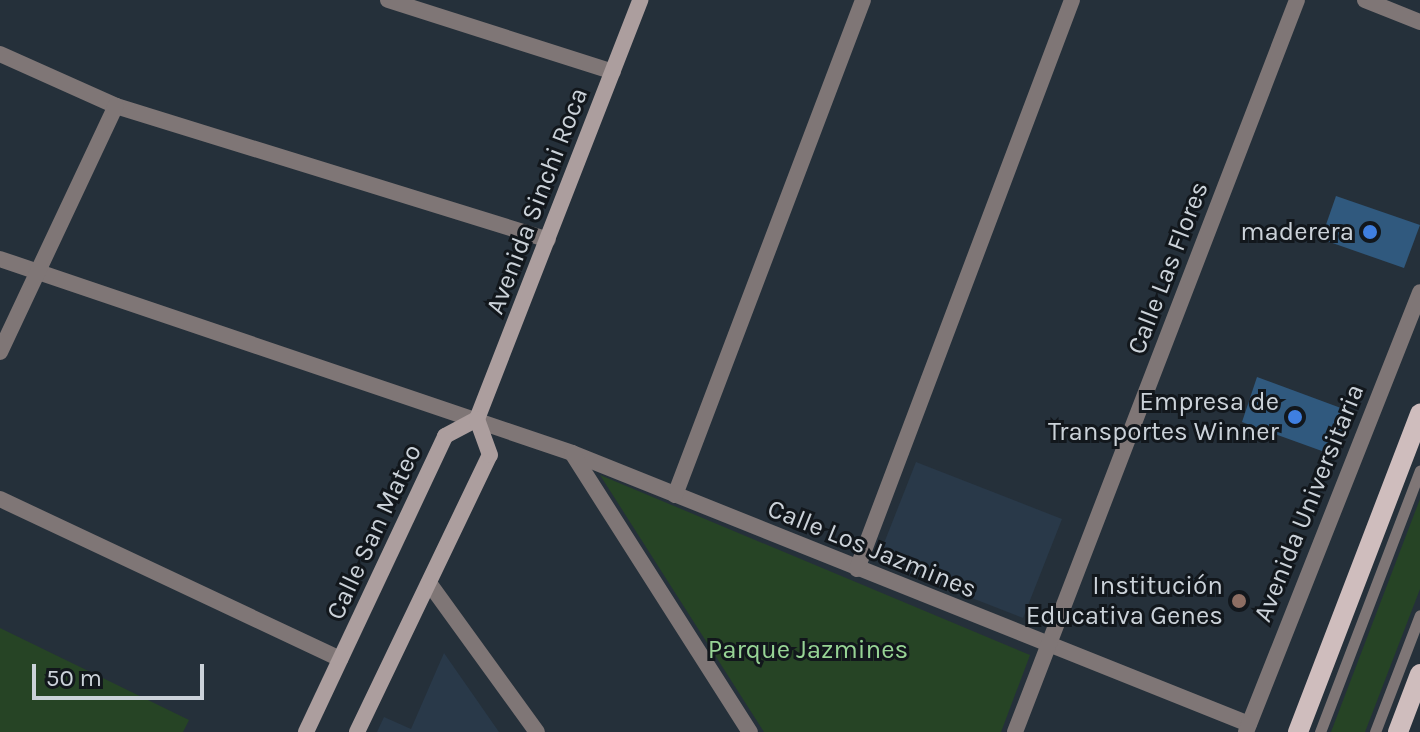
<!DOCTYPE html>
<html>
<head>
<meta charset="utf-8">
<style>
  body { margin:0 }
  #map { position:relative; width:1420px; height:732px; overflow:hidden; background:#25303a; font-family:Karla,sans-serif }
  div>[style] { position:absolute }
  .built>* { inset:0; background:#293949 }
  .green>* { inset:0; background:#264425 }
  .building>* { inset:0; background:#30597e }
  .lane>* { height:11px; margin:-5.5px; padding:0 5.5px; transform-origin:5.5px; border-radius:5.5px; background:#7f7676 }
  .street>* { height:16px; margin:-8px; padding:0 8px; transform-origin:8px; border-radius:8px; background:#7f7676 }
  .secondary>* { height:16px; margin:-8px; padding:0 8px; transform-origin:8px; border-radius:8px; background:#ac9e9e }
  .primary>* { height:20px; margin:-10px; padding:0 10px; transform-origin:10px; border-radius:10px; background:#cfbdbd }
  .dots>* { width:22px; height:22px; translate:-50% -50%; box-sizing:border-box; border:4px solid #12171c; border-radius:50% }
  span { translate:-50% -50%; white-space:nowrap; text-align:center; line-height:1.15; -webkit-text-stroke:6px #12171c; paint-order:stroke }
  .street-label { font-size:26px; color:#cbd2d9 }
  .poi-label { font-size:26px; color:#cbd2d9 }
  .right { translate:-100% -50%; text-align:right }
  .park-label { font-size:26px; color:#97d495 }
  .scale { position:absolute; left:32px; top:664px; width:172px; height:36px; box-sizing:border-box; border:4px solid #cbd2d9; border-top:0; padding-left:10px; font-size:24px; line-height:28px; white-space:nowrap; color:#cbd2d9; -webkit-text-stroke:6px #12171c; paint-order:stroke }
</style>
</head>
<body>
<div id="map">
  <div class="built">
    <div style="clip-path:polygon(916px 462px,1062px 519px,1023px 618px,877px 561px)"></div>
    <div style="clip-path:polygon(444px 653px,499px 732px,377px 732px,384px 717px,411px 729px)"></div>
  </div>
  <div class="green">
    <div style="clip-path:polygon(600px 475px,1030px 655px,1001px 732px,764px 732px)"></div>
    <div style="clip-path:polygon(1420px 499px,1420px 589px,1365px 732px,1331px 732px)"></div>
    <div style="clip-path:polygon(0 628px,189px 720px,183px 732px,0 732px)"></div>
  </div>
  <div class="building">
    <div style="clip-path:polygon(1336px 196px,1420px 225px,1404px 268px,1321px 239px)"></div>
    <div style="clip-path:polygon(1257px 377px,1349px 411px,1333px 455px,1242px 422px)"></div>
  </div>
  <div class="lane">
    <div style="left:1320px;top:732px;width:280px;rotate:-69.1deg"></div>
    <div style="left:1375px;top:732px;width:125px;rotate:-69deg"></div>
  </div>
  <div class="street">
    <div style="left:388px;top:0;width:236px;rotate:17.7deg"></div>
    <div style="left:1365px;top:0;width:59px;rotate:21.8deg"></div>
    <div style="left:0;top:54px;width:127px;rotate:24.1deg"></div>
    <div style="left:116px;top:106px;width:452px;rotate:17.2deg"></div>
    <div style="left:0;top:259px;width:604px;rotate:18.73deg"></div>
    <div style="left:572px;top:453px;width:729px;rotate:21.82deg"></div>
    <div style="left:0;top:352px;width:272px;rotate:-64.8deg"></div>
    <div style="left:572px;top:453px;width:331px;rotate:57.5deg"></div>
    <div style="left:675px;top:495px;width:529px;rotate:-69.2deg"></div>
    <div style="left:0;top:499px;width:376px;rotate:25.2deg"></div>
    <div style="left:857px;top:569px;width:608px;rotate:-69.3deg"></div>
    <div style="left:429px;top:583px;width:184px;rotate:54.1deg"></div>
    <div style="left:1015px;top:732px;width:784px;rotate:-68.93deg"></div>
    <div style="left:1246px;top:732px;width:473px;rotate:-68.4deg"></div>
  </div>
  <div class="secondary">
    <div style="left:477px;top:419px;width:450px;rotate:-68.7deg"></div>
    <div style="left:306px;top:732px;width:327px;rotate:-64.8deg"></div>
    <div style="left:445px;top:436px;width:36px;rotate:-28deg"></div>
    <div style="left:357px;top:732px;width:307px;rotate:-64.4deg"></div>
    <div style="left:490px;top:455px;width:38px;rotate:-110deg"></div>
  </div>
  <div class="primary">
    <div style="left:1298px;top:732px;width:341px;rotate:-69deg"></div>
    <div style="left:1398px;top:732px;width:62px;rotate:-69.2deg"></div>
  </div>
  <div class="dots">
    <div style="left:1370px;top:232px;background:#3f7fe0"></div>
    <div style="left:1295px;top:417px;background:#3f7fe0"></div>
    <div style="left:1239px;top:601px;background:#8d6e63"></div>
  </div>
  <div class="street-label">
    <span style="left:537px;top:201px;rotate:-69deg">Avenida Sinchi Roca</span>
    <span style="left:1168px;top:268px;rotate:-69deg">Calle Las Flores</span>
    <span style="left:1309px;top:503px;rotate:-68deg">Avenida Universitaria</span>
    <span style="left:374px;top:532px;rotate:-65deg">Calle San Mateo</span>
    <span style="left:872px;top:549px;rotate:22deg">Calle Los Jazmines</span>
  </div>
  <div class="poi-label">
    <span class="right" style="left:1354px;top:232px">maderera</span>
    <span class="right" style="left:1279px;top:417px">Empresa de<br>Transportes Winner</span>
    <span class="right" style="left:1223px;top:601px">Institución<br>Educativa Genes</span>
  </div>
  <div class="park-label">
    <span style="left:808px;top:650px">Parque Jazmines</span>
  </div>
  <div class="scale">50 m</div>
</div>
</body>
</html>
